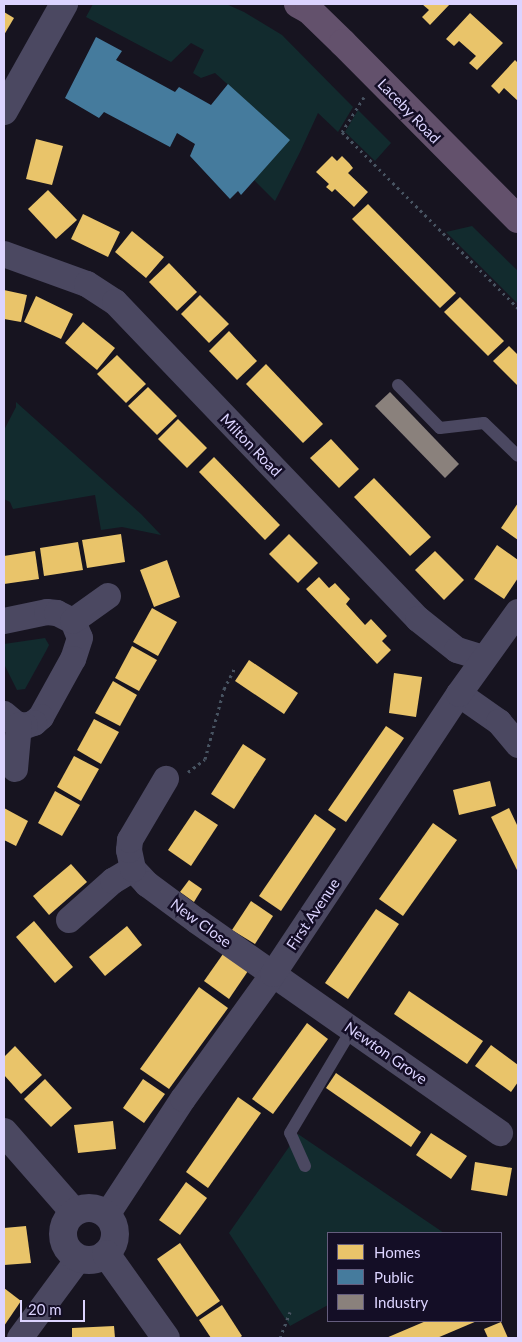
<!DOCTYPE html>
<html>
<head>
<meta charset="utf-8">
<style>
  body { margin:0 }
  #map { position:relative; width:522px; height:1342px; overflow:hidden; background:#171420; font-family:Lato,sans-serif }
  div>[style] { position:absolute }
  .green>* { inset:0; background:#122b2e }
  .homes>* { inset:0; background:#e9c46a }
  .public>* { inset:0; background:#457b9d }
  .industry>* { inset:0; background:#8a817c }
  .path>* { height:3px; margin-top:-1.5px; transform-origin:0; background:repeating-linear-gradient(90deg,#475361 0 2.5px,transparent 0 6.5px) }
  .service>* { height:12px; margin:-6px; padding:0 6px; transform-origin:6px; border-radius:6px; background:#4b4861 }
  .minor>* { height:26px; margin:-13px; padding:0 13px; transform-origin:13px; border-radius:13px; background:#4b4861 }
  .tertiary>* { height:28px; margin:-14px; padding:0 14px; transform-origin:14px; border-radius:14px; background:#4b4861 }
  .tertiary>.ring { margin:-14px; padding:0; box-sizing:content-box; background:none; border:28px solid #4b4861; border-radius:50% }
  .trunk>* { height:28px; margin:-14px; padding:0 14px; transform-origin:14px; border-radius:14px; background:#63516c }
  span { translate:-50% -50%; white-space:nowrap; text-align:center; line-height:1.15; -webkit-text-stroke:5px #140e26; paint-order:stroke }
  .street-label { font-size:15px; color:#dcd4ff }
  .frame { position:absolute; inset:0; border:5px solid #dcd4ff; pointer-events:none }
  .legend { position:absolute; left:327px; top:1232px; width:175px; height:90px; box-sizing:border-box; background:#140e26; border:1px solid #645d7d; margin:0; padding:6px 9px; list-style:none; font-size:15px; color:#dcd4ff }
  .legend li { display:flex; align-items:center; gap:10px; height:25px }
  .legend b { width:25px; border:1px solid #645d7d }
  .scale { position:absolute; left:20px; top:1300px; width:65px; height:22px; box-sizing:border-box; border:2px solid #dcd4ff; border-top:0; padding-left:6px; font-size:15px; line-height:18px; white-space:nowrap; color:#dcd4ff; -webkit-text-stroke:4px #140e26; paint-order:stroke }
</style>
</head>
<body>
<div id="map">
  <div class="green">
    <div style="clip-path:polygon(93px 4px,226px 4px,244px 12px,282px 35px,353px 107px,338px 132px,318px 113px,300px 152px,275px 201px,254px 180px,289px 140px,215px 73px,201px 78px,193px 73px,204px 50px,191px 43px,171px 62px,86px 17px)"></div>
    <div style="clip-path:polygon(358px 110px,391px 143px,375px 161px,345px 132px)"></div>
    <div style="clip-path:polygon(472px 226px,518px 271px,518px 304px,446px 232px)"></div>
    <div style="clip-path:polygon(16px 402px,141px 514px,161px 535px,122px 527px,101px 530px,95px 495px,13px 509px,10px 502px,4px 499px,4px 430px,16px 407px)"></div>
    <div style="clip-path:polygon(45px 638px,49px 645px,46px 651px,25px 689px,17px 690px,4px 664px,4px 644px)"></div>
    <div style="clip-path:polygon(298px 1134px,444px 1233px,328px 1233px,328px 1305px,290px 1326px,229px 1233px)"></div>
  </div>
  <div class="homes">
    <div style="clip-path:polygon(422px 4px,450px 4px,430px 25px,422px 17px,429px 10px)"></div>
    <div style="clip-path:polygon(4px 12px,14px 18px,4px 35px)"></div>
    <div style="clip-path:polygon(470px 13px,503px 43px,477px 70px,469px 63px,476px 56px,459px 41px,454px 46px,446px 39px)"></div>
    <div style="clip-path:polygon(515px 60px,518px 63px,518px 101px,504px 88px,499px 94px,491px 86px)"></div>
    <div style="clip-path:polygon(36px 139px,63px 146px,52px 185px,26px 179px)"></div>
    <div style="clip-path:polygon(332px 156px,337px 161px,342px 156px,349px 163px,353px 168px,348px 173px,368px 192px,354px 207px,335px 189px,332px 192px,326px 187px,329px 184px,316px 172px)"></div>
    <div style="clip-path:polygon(48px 190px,77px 220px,56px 239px,28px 209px)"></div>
    <div style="clip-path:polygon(368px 204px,456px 293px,440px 308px,352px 219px)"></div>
    <div style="clip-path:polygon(83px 214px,120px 232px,108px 257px,71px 239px)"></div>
    <div style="clip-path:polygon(132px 231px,164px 257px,146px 278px,115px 252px)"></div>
    <div style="clip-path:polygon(169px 263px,197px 292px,177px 311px,149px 282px)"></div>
    <div style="clip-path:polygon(4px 290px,27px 295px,21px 322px,4px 319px)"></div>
    <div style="clip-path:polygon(200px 295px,229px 324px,209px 343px,181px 314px)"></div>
    <div style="clip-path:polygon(36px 296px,73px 314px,61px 339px,24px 322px)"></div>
    <div style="clip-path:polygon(460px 297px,504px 341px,488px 356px,444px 312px)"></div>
    <div style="clip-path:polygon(83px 322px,115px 348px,97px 370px,65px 343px)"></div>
    <div style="clip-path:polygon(229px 331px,257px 361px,237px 380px,209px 351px)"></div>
    <div style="clip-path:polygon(509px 346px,518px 355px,518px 386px,493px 361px)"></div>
    <div style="clip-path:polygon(117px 355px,146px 384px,126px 403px,97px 374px)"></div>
    <div style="clip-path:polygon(266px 364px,323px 424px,303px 443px,246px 384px)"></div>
    <div style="clip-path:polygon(148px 387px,177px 416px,157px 435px,128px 406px)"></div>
    <div style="clip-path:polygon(178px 419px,207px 448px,187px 468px,158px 439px)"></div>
    <div style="clip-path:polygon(331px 439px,359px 469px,339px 488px,310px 458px)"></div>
    <div style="clip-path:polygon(214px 457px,280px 525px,265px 540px,199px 472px)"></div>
    <div style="clip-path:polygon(374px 478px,431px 537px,410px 556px,354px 497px)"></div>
    <div style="clip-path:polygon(518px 503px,518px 540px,501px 528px)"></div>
    <div style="clip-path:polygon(121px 534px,125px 562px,87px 568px,82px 540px)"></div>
    <div style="clip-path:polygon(289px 534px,318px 563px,298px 583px,269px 554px)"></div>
    <div style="clip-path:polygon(78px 542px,83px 570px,44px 576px,40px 548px)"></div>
    <div style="clip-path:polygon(497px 545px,518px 560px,518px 578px,504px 599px,474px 579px)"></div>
    <div style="clip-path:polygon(35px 551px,39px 579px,4px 584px,4px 556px)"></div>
    <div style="clip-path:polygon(435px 551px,464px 580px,444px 600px,415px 570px)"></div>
    <div style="clip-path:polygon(167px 560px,180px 597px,154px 607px,140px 570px)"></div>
    <div style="clip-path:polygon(319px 577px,329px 588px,335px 583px,350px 599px,346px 604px,365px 625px,371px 619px,387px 636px,382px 641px,391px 650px,377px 664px,306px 589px)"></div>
    <div style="clip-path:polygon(152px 608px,177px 622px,158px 656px,133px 642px)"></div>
    <div style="clip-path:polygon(132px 646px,157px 660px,139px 691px,115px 678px)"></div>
    <div style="clip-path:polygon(249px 660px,298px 693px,284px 714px,235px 681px)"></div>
    <div style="clip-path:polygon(394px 673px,422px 677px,416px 717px,389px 713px)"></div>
    <div style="clip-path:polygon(113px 681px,137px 695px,120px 726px,95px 713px)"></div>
    <div style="clip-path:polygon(94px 719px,119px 732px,101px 764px,77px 750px)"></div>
    <div style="clip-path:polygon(386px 726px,404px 738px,346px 822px,328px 810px)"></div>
    <div style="clip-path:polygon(243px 744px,266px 759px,234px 809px,211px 794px)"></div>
    <div style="clip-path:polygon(74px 756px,99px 769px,81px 801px,57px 787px)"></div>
    <div style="clip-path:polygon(490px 781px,496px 806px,459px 815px,453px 790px)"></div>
    <div style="clip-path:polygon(55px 791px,80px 805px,62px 836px,38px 823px)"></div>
    <div style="clip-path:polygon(4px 808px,28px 821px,16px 846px,4px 840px)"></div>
    <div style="clip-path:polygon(509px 808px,518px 827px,518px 872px,491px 817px)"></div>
    <div style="clip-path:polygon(195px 810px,218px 825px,191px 866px,168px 850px)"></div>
    <div style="clip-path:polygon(315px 814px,336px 829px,281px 911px,259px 896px)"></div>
    <div style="clip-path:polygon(433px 823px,457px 840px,403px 916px,379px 899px)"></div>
    <div style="clip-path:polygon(71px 864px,87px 882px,49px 915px,33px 896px)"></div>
    <div style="clip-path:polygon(189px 880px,202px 889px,194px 902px,180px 892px)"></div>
    <div style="clip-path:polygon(251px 901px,273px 916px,255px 944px,232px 930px)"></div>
    <div style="clip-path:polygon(376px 909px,399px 924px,348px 999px,325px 983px)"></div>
    <div style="clip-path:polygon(34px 921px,73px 967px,55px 983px,16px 937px)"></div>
    <div style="clip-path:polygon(127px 926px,142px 945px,105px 976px,89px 957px)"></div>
    <div style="clip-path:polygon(223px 954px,248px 971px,229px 999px,204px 981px)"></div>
    <div style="clip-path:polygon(199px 987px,228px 1008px,169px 1089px,140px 1069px)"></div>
    <div style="clip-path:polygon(409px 991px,483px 1041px,467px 1064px,394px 1014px)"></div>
    <div style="clip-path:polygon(307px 1023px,328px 1039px,273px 1114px,252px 1099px)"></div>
    <div style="clip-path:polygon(491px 1045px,518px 1065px,518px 1082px,511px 1092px,475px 1066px)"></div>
    <div style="clip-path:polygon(15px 1046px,42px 1075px,21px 1094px,4px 1075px,4px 1057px)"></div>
    <div style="clip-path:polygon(336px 1073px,421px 1132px,411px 1147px,326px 1088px)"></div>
    <div style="clip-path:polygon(45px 1079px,72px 1108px,51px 1127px,24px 1099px)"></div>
    <div style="clip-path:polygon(143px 1079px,165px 1094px,144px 1123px,123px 1108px)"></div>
    <div style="clip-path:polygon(238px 1097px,261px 1113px,208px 1188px,186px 1172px)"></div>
    <div style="clip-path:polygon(113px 1121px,116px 1149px,78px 1153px,74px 1125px)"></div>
    <div style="clip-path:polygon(431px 1133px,467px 1156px,451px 1179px,416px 1155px)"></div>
    <div style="clip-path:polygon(475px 1162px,512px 1168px,507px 1196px,471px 1190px)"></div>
    <div style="clip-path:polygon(186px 1182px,207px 1198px,180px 1235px,159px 1220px)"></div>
    <div style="clip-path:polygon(26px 1226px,31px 1263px,4px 1265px,4px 1228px)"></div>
    <div style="clip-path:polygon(180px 1243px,220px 1301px,197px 1317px,157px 1259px)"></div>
    <div style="clip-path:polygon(4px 1288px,21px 1301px,4px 1326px)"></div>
    <div style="clip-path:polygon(222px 1305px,242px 1336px,239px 1338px,211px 1338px,199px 1320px)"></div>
    <div style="clip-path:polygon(426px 1321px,477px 1321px,437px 1338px,386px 1338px)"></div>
    <div style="clip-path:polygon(501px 1322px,508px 1338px,488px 1338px,484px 1329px)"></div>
    <div style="clip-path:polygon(114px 1326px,115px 1338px,72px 1338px,72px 1328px)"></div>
  </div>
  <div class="public">
    <div style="clip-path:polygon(96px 37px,122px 51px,116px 60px,175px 92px,179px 87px,211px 105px,228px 84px,290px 140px,241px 195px,238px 191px,230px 199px,190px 156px,195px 144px,177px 133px,170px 147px,104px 112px,99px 118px,65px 98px)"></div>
  </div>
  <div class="industry">
    <div style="clip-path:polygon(390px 392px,459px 464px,445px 478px,375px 406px)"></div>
  </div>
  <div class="path">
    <div style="left:364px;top:97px;width:41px;rotate:122.2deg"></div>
    <div style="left:342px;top:132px;width:249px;rotate:45deg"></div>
    <div style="left:188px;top:772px;width:21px;rotate:-37deg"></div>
    <div style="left:205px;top:759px;width:73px;rotate:-74.8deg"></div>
    <div style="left:224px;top:689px;width:25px;rotate:-63deg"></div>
    <div style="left:280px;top:1338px;width:28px;rotate:-69deg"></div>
  </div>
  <div class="service">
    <div style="left:398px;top:385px;width:60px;rotate:45.7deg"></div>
    <div style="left:440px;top:428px;width:44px;rotate:-6.5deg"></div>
    <div style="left:484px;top:423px;width:47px;rotate:44.1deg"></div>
    <div style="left:305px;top:1166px;width:36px;rotate:-114deg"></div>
    <div style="left:290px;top:1133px;width:121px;rotate:-59.2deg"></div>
  </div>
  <div class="minor">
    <div style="left:4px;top:254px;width:88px;rotate:19.9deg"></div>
    <div style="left:87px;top:284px;width:33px;rotate:33deg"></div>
    <div style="left:115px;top:302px;width:439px;rotate:46.3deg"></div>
    <div style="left:418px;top:619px;width:50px;rotate:38.5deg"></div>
    <div style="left:457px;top:650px;width:28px;rotate:17deg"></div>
    <div style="left:4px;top:621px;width:44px;rotate:-11.8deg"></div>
    <div style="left:47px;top:612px;width:10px;rotate:6deg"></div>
    <div style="left:57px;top:613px;width:18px;rotate:27deg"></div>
    <div style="left:73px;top:621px;width:18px;rotate:68deg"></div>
    <div style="left:80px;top:638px;width:22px;rotate:108deg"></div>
    <div style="left:73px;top:659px;width:66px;rotate:118.9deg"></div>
    <div style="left:41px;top:717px;width:9px;rotate:139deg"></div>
    <div style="left:34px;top:723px;width:9px;rotate:162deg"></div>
    <div style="left:25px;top:726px;width:9px;rotate:-167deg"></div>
    <div style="left:16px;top:724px;width:16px;rotate:-140deg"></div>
    <div style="left:73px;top:621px;width:43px;rotate:-35.5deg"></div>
    <div style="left:459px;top:694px;width:49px;rotate:35deg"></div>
    <div style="left:499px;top:722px;width:30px;rotate:50deg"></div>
    <div style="left:15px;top:769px;width:44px;rotate:-84.8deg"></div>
    <div style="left:133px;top:869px;width:21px;rotate:47deg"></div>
    <div style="left:147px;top:884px;width:62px;rotate:36.5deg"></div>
    <div style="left:197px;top:921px;width:370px;rotate:35deg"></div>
    <div style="left:69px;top:920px;width:59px;rotate:-41.6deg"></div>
    <div style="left:113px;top:881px;width:23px;rotate:-31deg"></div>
    <div style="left:133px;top:869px;width:19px;rotate:-102deg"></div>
    <div style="left:129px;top:850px;width:10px;rotate:-84deg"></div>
    <div style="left:130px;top:840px;width:71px;rotate:-59.5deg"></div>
    <div style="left:107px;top:1215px;width:139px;rotate:-56.8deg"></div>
    <div style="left:183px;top:1099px;width:154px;rotate:-54.2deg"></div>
    <div style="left:273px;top:974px;width:336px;rotate:-56.4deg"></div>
    <div style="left:459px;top:694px;width:101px;rotate:-54.3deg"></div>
    <div style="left:20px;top:1338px;width:99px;rotate:-53.6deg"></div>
  </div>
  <div class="tertiary">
    <div style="left:4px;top:111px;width:123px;rotate:-60.7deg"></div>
    <div style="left:4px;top:1132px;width:106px;rotate:48.8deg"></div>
    <div class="ring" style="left:63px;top:1208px;width:24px;height:24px"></div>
    <div style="left:106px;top:1254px;width:103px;rotate:54.5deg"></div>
  </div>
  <div class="trunk">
    <div style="left:298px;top:4px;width:13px;rotate:29deg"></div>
    <div style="left:309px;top:10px;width:47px;rotate:44.1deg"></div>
    <div style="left:343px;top:43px;width:248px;rotate:45.2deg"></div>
  </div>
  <div class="street-label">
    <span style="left:409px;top:111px;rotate:46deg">Laceby Road</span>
    <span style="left:251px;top:445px;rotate:46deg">Milton Road</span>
    <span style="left:313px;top:914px;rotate:-56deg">First Avenue</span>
    <span style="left:201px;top:923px;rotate:36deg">New Close</span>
    <span style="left:386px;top:1053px;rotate:35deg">Newton Grove</span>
  </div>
  <div class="frame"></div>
  <ul class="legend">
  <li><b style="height:14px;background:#e9c46a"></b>Homes</li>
  <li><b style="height:14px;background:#457b9d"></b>Public</li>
  <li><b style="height:14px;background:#8a817c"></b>Industry</li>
  </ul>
  <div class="scale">20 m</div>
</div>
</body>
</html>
